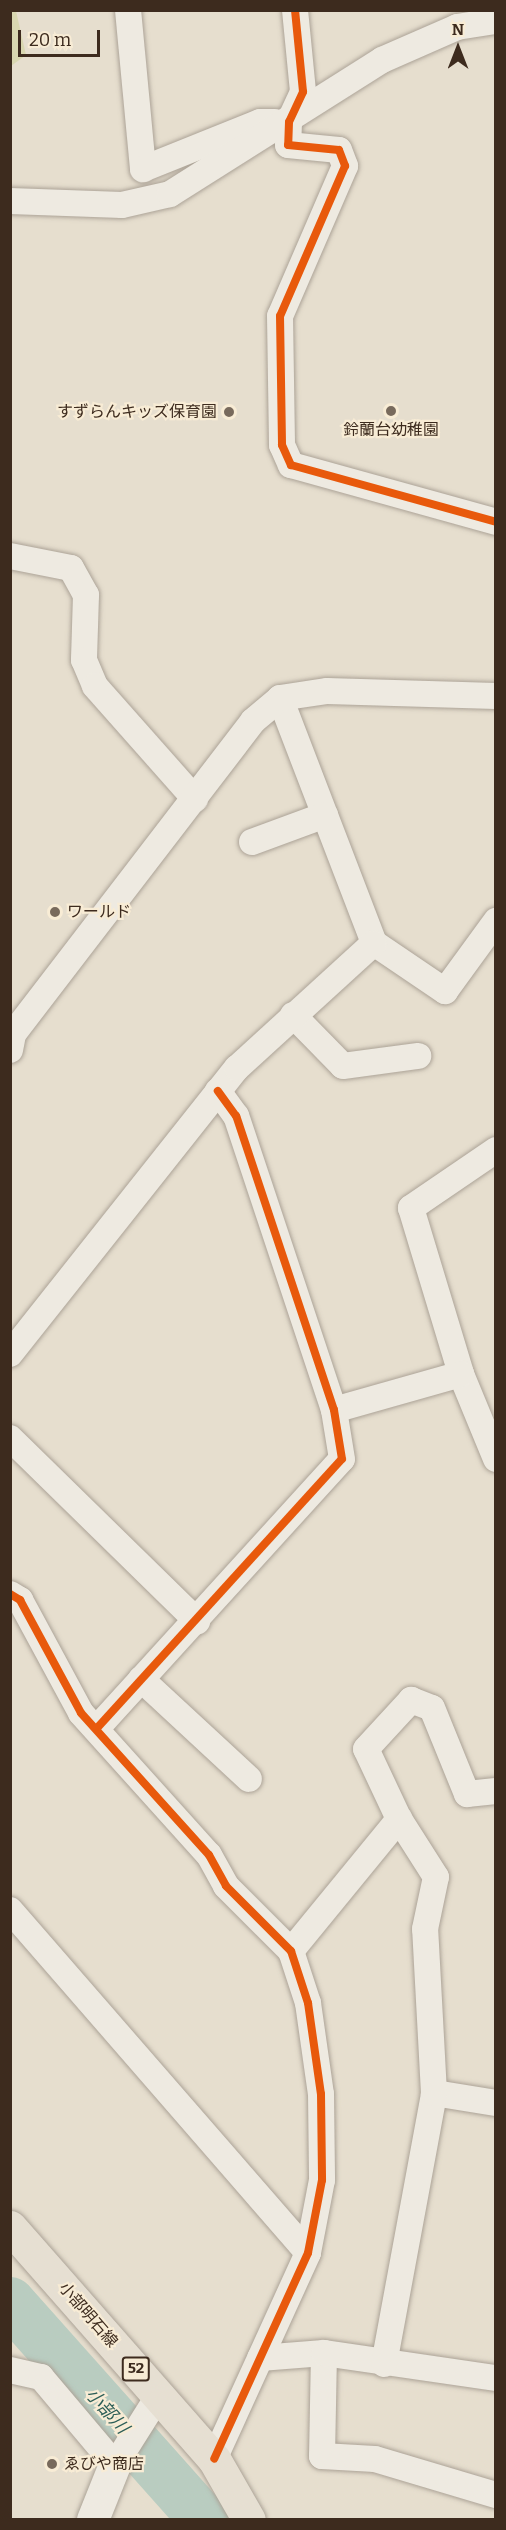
<!DOCTYPE html>
<html>
<head>
<meta charset="utf-8">
<style>
  body { margin:0 }
  #map { position:relative; width:506px; height:2530px; overflow:hidden; background:#e6dece; font-family:Bitter,"Noto Sans JP",serif }
  div>[style] { position:absolute }
  .green>* { inset:0; background:#d9d7b0 }
  .river>* { height:50px; margin:-25px; padding:0 25px; transform-origin:25px; border-radius:25px; background:#b9ccc0 }
  .roads { filter:drop-shadow(0 0 2px #aca397) drop-shadow(0 0 2px #aca397) }
  .minor>* { height:26px; margin:-13px; padding:0 13px; transform-origin:13px; border-radius:13px; background:#eeeae1 }
  .tertiary>* { height:32px; margin:-16px; padding:0 16px; transform-origin:16px; border-radius:16px; background:#eeeae1 }
  .primary>* { height:33px; margin:-16.5px; padding:0 16.5px; transform-origin:16.5px; border-radius:16.5px; background:#e6dfd2 }
  .cycleway>* { height:8px; margin:-4px; padding:0 4px; transform-origin:4px; border-radius:4px; background:#e8590c }
  .dots>* { width:16px; height:16px; translate:-50% -50%; box-sizing:border-box; border:3px solid #f8ecd5; border-radius:50% }
  span { translate:-50% -50%; white-space:nowrap; text-align:center; line-height:1.15; -webkit-text-stroke:4.5px #f8ecd5; paint-order:stroke }
  .shield-label span { padding:2px 4px; background:#f8ecd5; border:2px solid; border-radius:4px; -webkit-text-stroke-width:0 }
  .shield-label { font-size:15px; color:#3d2b1e; font-weight:700 }
  .poi-label { font-size:16px; color:#3d2b1e }
  .right { translate:-100% -50%; text-align:right }
  .left { translate:0 -50%; text-align:left }
  .street-label { font-size:16px; color:#3d2b1e }
  .water-label { font-size:18px; color:#2c5e57; font-style:italic }
  .frame { position:absolute; inset:0; border:12px solid #3d2b1e; pointer-events:none }
  .north { position:absolute; left:428px; top:18px; width:60px; height:60px; -webkit-text-stroke:4px #f8ecd5; paint-order:stroke; rotate:0deg; font-size:16px; font-weight:700; line-height:24px; text-align:center; color:#3d2b1e }
  .north::after { content:''; display:block; margin:auto; width:21px; height:27px; background:#3d2b1e; clip-path:polygon(50% 0,100% 100%,50% 72%,0 100%) }
  .scale { position:absolute; left:18px; top:30px; width:82px; height:27px; box-sizing:border-box; border:3px solid #3d2b1e; border-top:0; padding-left:8px; font-size:18px; line-height:21px; white-space:nowrap; color:#3d2b1e; -webkit-text-stroke:4px #f8ecd5; paint-order:stroke }
</style>
</head>
<body>
<div id="map">
  <div class="green">
    <div style="clip-path:polygon(11px 10px,16px 11px,26px 55px,11px 66px)"></div>
  </div>
  <div class="river">
    <div style="left:10px;top:2302px;width:292px;rotate:48.3deg"></div>
  </div>
  <div class="roads">
    <div class="minor">
      <div style="left:128px;top:10px;width:160px;rotate:84.6deg"></div>
      <div style="left:143px;top:169px;width:126px;rotate:-21.9deg"></div>
      <div style="left:260px;top:122px;width:15px"></div>
      <div style="left:295px;top:10px;width:82px;rotate:84.4deg"></div>
      <div style="left:303px;top:92px;width:33px;rotate:115deg"></div>
      <div style="left:289px;top:122px;width:23px;rotate:92deg"></div>
      <div style="left:288px;top:145px;width:51px;rotate:5.6deg"></div>
      <div style="left:339px;top:150px;width:17px;rotate:69deg"></div>
      <div style="left:345px;top:166px;width:163px;rotate:113.4deg"></div>
      <div style="left:280px;top:316px;width:129px;rotate:89.1deg"></div>
      <div style="left:282px;top:445px;width:22px;rotate:66deg"></div>
      <div style="left:291px;top:465px;width:213px;rotate:15.5deg"></div>
      <div style="left:10px;top:201px;width:112px;rotate:2deg"></div>
      <div style="left:122px;top:205px;width:49px;rotate:-12.9deg"></div>
      <div style="left:170px;top:194px;width:251px;rotate:-32.3deg"></div>
      <div style="left:382px;top:60px;width:82px;rotate:-23.7deg"></div>
      <div style="left:457px;top:27px;width:39px;rotate:-9deg"></div>
      <div style="left:10px;top:556px;width:62px;rotate:11.1deg"></div>
      <div style="left:71px;top:568px;width:31px;rotate:61deg"></div>
      <div style="left:86px;top:595px;width:65px;rotate:91.8deg"></div>
      <div style="left:84px;top:660px;width:28px;rotate:67deg"></div>
      <div style="left:95px;top:686px;width:151px;rotate:48.5deg"></div>
      <div style="left:280px;top:698px;width:262px;rotate:69deg"></div>
      <div style="left:374px;top:943px;width:86px;rotate:34.1deg"></div>
      <div style="left:445px;top:991px;width:87px;rotate:-53.9deg"></div>
      <div style="left:252px;top:842px;width:78px;rotate:-20.3deg"></div>
      <div style="left:293px;top:1015px;width:71px;rotate:45.6deg"></div>
      <div style="left:343px;top:1066px;width:76px;rotate:-7.6deg"></div>
      <div style="left:10px;top:1050px;width:16px;rotate:-79deg"></div>
      <div style="left:13px;top:1034px;width:394px;rotate:-52.5deg"></div>
      <div style="left:253px;top:721px;width:35px;rotate:-40deg"></div>
      <div style="left:280px;top:698px;width:48px;rotate:-8.5deg"></div>
      <div style="left:327px;top:691px;width:169px;rotate:1.7deg"></div>
      <div style="left:496px;top:1150px;width:103px;rotate:145.7deg"></div>
      <div style="left:411px;top:1208px;width:173px;rotate:73.2deg"></div>
      <div style="left:461px;top:1374px;width:92px;rotate:67.6deg"></div>
      <div style="left:10px;top:1354px;width:365px;rotate:-51.6deg"></div>
      <div style="left:237px;top:1068px;width:185px;rotate:-42.4deg"></div>
      <div style="left:334px;top:1410px;width:132px;rotate:-15.8deg"></div>
      <div style="left:10px;top:1438px;width:262px;rotate:44.4deg"></div>
      <div style="left:10px;top:1594px;width:12px;rotate:31deg"></div>
      <div style="left:20px;top:1600px;width:128px;rotate:61.6deg"></div>
      <div style="left:81px;top:1713px;width:191px;rotate:48deg"></div>
      <div style="left:209px;top:1855px;width:35px;rotate:61deg"></div>
      <div style="left:226px;top:1886px;width:92px;rotate:45deg"></div>
      <div style="left:291px;top:1951px;width:55px;rotate:71.9deg"></div>
      <div style="left:308px;top:2003px;width:92px;rotate:81.9deg"></div>
      <div style="left:321px;top:2094px;width:86px;rotate:89.3deg"></div>
      <div style="left:322px;top:2180px;width:74px;rotate:100.9deg"></div>
      <div style="left:308px;top:2253px;width:226px;rotate:114.5deg"></div>
      <div style="left:141px;top:1679px;width:147px;rotate:42.8deg"></div>
      <div style="left:98px;top:1727px;width:362px;rotate:-47.7deg"></div>
      <div style="left:342px;top:1459px;width:50px;rotate:-99.3deg"></div>
      <div style="left:334px;top:1410px;width:310px;rotate:-108.4deg"></div>
      <div style="left:236px;top:1116px;width:31px;rotate:-126deg"></div>
      <div style="left:10px;top:1910px;width:454px;rotate:49deg"></div>
      <div style="left:291px;top:1951px;width:171px;rotate:-50.7deg"></div>
      <div style="left:434px;top:2093px;width:63px;rotate:9.2deg"></div>
      <div style="left:324px;top:2353px;width:103px;rotate:91.1deg"></div>
      <div style="left:322px;top:2456px;width:53px;rotate:3.2deg"></div>
      <div style="left:375px;top:2459px;width:126px;rotate:16.6deg"></div>
      <div style="left:260px;top:2358px;width:64px;rotate:-4.5deg"></div>
      <div style="left:324px;top:2353px;width:174px;rotate:8.3deg"></div>
      <div style="left:384px;top:2364px;width:276px;rotate:-79.5deg"></div>
      <div style="left:434px;top:2093px;width:164px;rotate:-93.1deg"></div>
      <div style="left:425px;top:1929px;width:53px;rotate:-78.1deg"></div>
      <div style="left:436px;top:1877px;width:69px;rotate:-122.5deg"></div>
      <div style="left:399px;top:1819px;width:77px;rotate:-115.2deg"></div>
      <div style="left:366px;top:1749px;width:67px;rotate:-47.4deg"></div>
      <div style="left:411px;top:1700px;width:22px;rotate:21deg"></div>
      <div style="left:432px;top:1708px;width:93px;rotate:67.9deg"></div>
      <div style="left:467px;top:1794px;width:29px;rotate:-6deg"></div>
      <div style="left:10px;top:2370px;width:32px;rotate:13deg"></div>
      <div style="left:41px;top:2377px;width:115px;rotate:49.9deg"></div>
      <div style="left:115px;top:2465px;width:83px;rotate:-57.8deg"></div>
    </div>
    <div class="tertiary">
      <div style="left:93px;top:2520px;width:59px;rotate:-68.2deg"></div>
    </div>
    <div class="primary">
      <div style="left:10px;top:2227px;width:309px;rotate:48.7deg"></div>
      <div style="left:214px;top:2459px;width:70px;rotate:60.2deg"></div>
    </div>
  </div>
  <div class="cycleway">
    <div style="left:295px;top:10px;width:82px;rotate:84.4deg"></div>
    <div style="left:303px;top:92px;width:33px;rotate:115deg"></div>
    <div style="left:289px;top:122px;width:23px;rotate:92deg"></div>
    <div style="left:288px;top:145px;width:51px;rotate:5.6deg"></div>
    <div style="left:339px;top:150px;width:17px;rotate:69deg"></div>
    <div style="left:345px;top:166px;width:163px;rotate:113.4deg"></div>
    <div style="left:280px;top:316px;width:129px;rotate:89.1deg"></div>
    <div style="left:282px;top:445px;width:22px;rotate:66deg"></div>
    <div style="left:291px;top:465px;width:213px;rotate:15.5deg"></div>
    <div style="left:10px;top:1594px;width:12px;rotate:31deg"></div>
    <div style="left:20px;top:1600px;width:128px;rotate:61.6deg"></div>
    <div style="left:81px;top:1713px;width:191px;rotate:48deg"></div>
    <div style="left:209px;top:1855px;width:35px;rotate:61deg"></div>
    <div style="left:226px;top:1886px;width:92px;rotate:45deg"></div>
    <div style="left:291px;top:1951px;width:55px;rotate:71.9deg"></div>
    <div style="left:308px;top:2003px;width:92px;rotate:81.9deg"></div>
    <div style="left:321px;top:2094px;width:86px;rotate:89.3deg"></div>
    <div style="left:322px;top:2180px;width:74px;rotate:100.9deg"></div>
    <div style="left:308px;top:2253px;width:226px;rotate:114.5deg"></div>
    <div style="left:98px;top:1727px;width:362px;rotate:-47.7deg"></div>
    <div style="left:342px;top:1459px;width:50px;rotate:-99.3deg"></div>
    <div style="left:334px;top:1410px;width:310px;rotate:-108.4deg"></div>
    <div style="left:236px;top:1116px;width:31px;rotate:-126deg"></div>
  </div>
  <div class="dots">
    <div style="left:391px;top:411px;background:#786a5c"></div>
    <div style="left:229px;top:412px;background:#786a5c"></div>
    <div style="left:55px;top:912px;background:#786a5c"></div>
    <div style="left:52px;top:2464px;background:#786a5c"></div>
  </div>
  <div class="shield-label">
    <span style="left:136px;top:2369px">52</span>
  </div>
  <div class="poi-label">
    <span class="right" style="left:217px;top:412px">すずらんキッズ保育園</span>
    <span style="left:391px;top:430px">鈴蘭台幼稚園</span>
    <span class="left" style="left:67px;top:912px">ワールド</span>
    <span class="left" style="left:64px;top:2464px">ゑびや商店</span>
  </div>
  <div class="street-label">
    <span style="left:88px;top:2315px;rotate:49deg">小部明石線</span>
  </div>
  <div class="water-label">
    <span style="left:107px;top:2411px;rotate:48deg">小部川</span>
  </div>
  <div class="frame"></div>
  <div class="north">N</div>
  <div class="scale">20 m</div>
</div>
</body>
</html>
